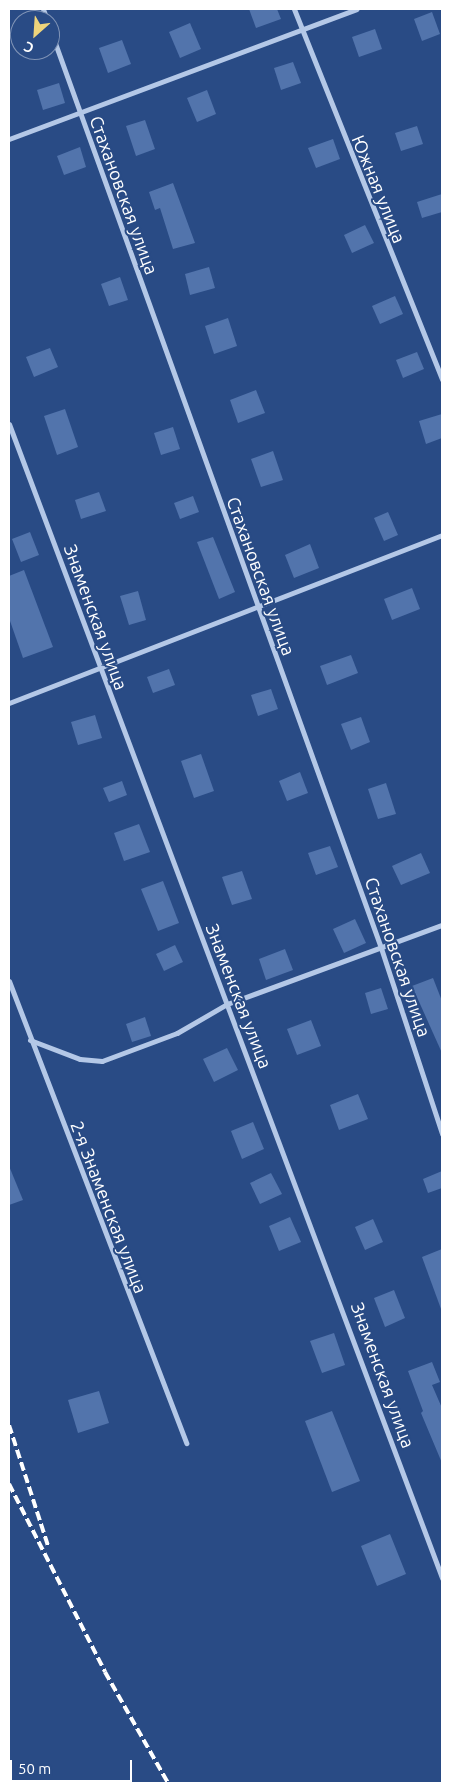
<!DOCTYPE html>
<html>
<head>
<meta charset="utf-8">
<style>
  body { margin:0 }
  #map { position:relative; width:451px; height:1792px; overflow:hidden; background:#294b85; font-family:Ubuntu,sans-serif }
  div>[style] { position:absolute }
  .building>* { inset:0; background:#5274ac }
  .minor>* { height:5px; margin:-2.5px; padding:0 2.5px; transform-origin:2.5px; border-radius:2.5px; background:#b4c8e7 }
  .rail>* { height:4px; margin-top:-2px; transform-origin:0; background:repeating-linear-gradient(90deg,#fff 0 9px,transparent 0 13px) }
  span { translate:-50% -50%; white-space:nowrap; text-align:center; line-height:1.15; -webkit-text-stroke:4px #294b85; paint-order:stroke }
  .street-label { font-size:18px; color:#fff }
  .frame { position:absolute; inset:0; border:10px solid #fff; pointer-events:none }
  .north { position:absolute; left:10px; top:10px; width:50px; height:50px; box-sizing:border-box; background:#294b85; border:1px solid #7f93b6; border-radius:50%; rotate:206deg; font-size:14px; font-weight:700; line-height:20px; text-align:center; color:#fff }
  .north::after { content:''; display:block; margin:auto; width:18px; height:22px; background:#eed47b; clip-path:polygon(50% 0,100% 100%,50% 72%,0 100%) }
  .scale { position:absolute; left:10px; top:1760px; width:122px; height:22px; box-sizing:border-box; border:2px solid #fff; border-top:0; padding-left:6px; font-size:15px; line-height:18px; white-space:nowrap; color:#fff; -webkit-text-stroke:4px #294b85; paint-order:stroke }
</style>
</head>
<body>
<div id="map">
  <div class="building">
    <div style="clip-path:polygon(249px 9px,277px 9px,281px 19px,256px 28px)"></div>
    <div style="clip-path:polygon(432px 12px,440px 34px,422px 41px,414px 19px)"></div>
    <div style="clip-path:polygon(190px 23px,201px 49px,180px 58px,169px 32px)"></div>
    <div style="clip-path:polygon(375px 29px,382px 49px,359px 57px,352px 37px)"></div>
    <div style="clip-path:polygon(122px 40px,131px 64px,108px 73px,99px 48px)"></div>
    <div style="clip-path:polygon(293px 62px,301px 83px,281px 90px,274px 68px)"></div>
    <div style="clip-path:polygon(59px 83px,65px 103px,43px 110px,37px 90px)"></div>
    <div style="clip-path:polygon(207px 90px,216px 114px,197px 122px,187px 98px)"></div>
    <div style="clip-path:polygon(145px 120px,155px 149px,136px 156px,126px 126px)"></div>
    <div style="clip-path:polygon(417px 126px,423px 144px,401px 151px,395px 133px)"></div>
    <div style="clip-path:polygon(333px 139px,340px 159px,316px 168px,308px 148px)"></div>
    <div style="clip-path:polygon(80px 147px,86px 167px,64px 175px,57px 156px)"></div>
    <div style="clip-path:polygon(173px 183px,195px 243px,173px 249px,160px 208px,155px 210px,149px 192px)"></div>
    <div style="clip-path:polygon(442px 194px,442px 212px,422px 218px,417px 202px)"></div>
    <div style="clip-path:polygon(365px 225px,374px 243px,352px 253px,344px 235px)"></div>
    <div style="clip-path:polygon(209px 267px,215px 288px,190px 295px,185px 274px)"></div>
    <div style="clip-path:polygon(120px 277px,128px 300px,109px 306px,101px 284px)"></div>
    <div style="clip-path:polygon(395px 296px,403px 314px,380px 324px,372px 306px)"></div>
    <div style="clip-path:polygon(228px 318px,237px 346px,214px 354px,205px 326px)"></div>
    <div style="clip-path:polygon(50px 348px,58px 367px,34px 377px,26px 357px)"></div>
    <div style="clip-path:polygon(417px 352px,424px 369px,403px 378px,396px 360px)"></div>
    <div style="clip-path:polygon(256px 390px,265px 413px,238px 423px,230px 400px)"></div>
    <div style="clip-path:polygon(65px 409px,78px 447px,57px 455px,44px 416px)"></div>
    <div style="clip-path:polygon(442px 414px,442px 438px,426px 444px,419px 421px)"></div>
    <div style="clip-path:polygon(173px 427px,180px 449px,161px 455px,154px 433px)"></div>
    <div style="clip-path:polygon(273px 451px,283px 480px,261px 487px,251px 459px)"></div>
    <div style="clip-path:polygon(99px 492px,106px 511px,81px 519px,75px 500px)"></div>
    <div style="clip-path:polygon(193px 496px,199px 512px,180px 519px,174px 503px)"></div>
    <div style="clip-path:polygon(388px 512px,398px 535px,384px 541px,374px 518px)"></div>
    <div style="clip-path:polygon(30px 532px,39px 555px,21px 562px,12px 539px)"></div>
    <div style="clip-path:polygon(213px 537px,235px 592px,219px 599px,197px 542px)"></div>
    <div style="clip-path:polygon(310px 544px,319px 568px,294px 578px,285px 555px)"></div>
    <div style="clip-path:polygon(24px 570px,53px 647px,23px 658px,9px 618px,9px 576px)"></div>
    <div style="clip-path:polygon(412px 588px,420px 609px,392px 620px,384px 599px)"></div>
    <div style="clip-path:polygon(138px 591px,146px 620px,129px 625px,120px 596px)"></div>
    <div style="clip-path:polygon(351px 655px,358px 673px,327px 685px,320px 666px)"></div>
    <div style="clip-path:polygon(169px 669px,175px 685px,153px 693px,147px 677px)"></div>
    <div style="clip-path:polygon(271px 689px,278px 709px,258px 716px,251px 695px)"></div>
    <div style="clip-path:polygon(95px 715px,102px 738px,78px 745px,71px 722px)"></div>
    <div style="clip-path:polygon(361px 717px,370px 742px,351px 750px,341px 724px)"></div>
    <div style="clip-path:polygon(201px 754px,214px 791px,194px 798px,181px 761px)"></div>
    <div style="clip-path:polygon(300px 772px,308px 793px,287px 801px,279px 781px)"></div>
    <div style="clip-path:polygon(122px 781px,127px 795px,109px 802px,103px 788px)"></div>
    <div style="clip-path:polygon(386px 783px,396px 814px,378px 819px,368px 789px)"></div>
    <div style="clip-path:polygon(139px 824px,150px 852px,124px 861px,114px 833px)"></div>
    <div style="clip-path:polygon(330px 846px,338px 867px,316px 875px,308px 853px)"></div>
    <div style="clip-path:polygon(421px 853px,430px 873px,401px 885px,392px 866px)"></div>
    <div style="clip-path:polygon(242px 871px,252px 899px,232px 905px,222px 877px)"></div>
    <div style="clip-path:polygon(163px 881px,179px 923px,158px 931px,141px 889px)"></div>
    <div style="clip-path:polygon(355px 919px,366px 943px,344px 953px,333px 929px)"></div>
    <div style="clip-path:polygon(175px 945px,183px 962px,164px 971px,156px 954px)"></div>
    <div style="clip-path:polygon(285px 949px,293px 970px,266px 980px,259px 959px)"></div>
    <div style="clip-path:polygon(433px 978px,442px 1001px,442px 1053px,412px 986px)"></div>
    <div style="clip-path:polygon(381px 988px,388px 1009px,371px 1014px,365px 993px)"></div>
    <div style="clip-path:polygon(145px 1017px,151px 1036px,132px 1042px,126px 1024px)"></div>
    <div style="clip-path:polygon(311px 1020px,321px 1046px,297px 1055px,287px 1029px)"></div>
    <div style="clip-path:polygon(227px 1048px,238px 1070px,214px 1082px,203px 1059px)"></div>
    <div style="clip-path:polygon(358px 1094px,368px 1119px,339px 1130px,330px 1105px)"></div>
    <div style="clip-path:polygon(253px 1122px,264px 1149px,242px 1159px,231px 1131px)"></div>
    <div style="clip-path:polygon(9px 1166px,23px 1200px,9px 1205px)"></div>
    <div style="clip-path:polygon(442px 1171px,442px 1188px,428px 1193px,423px 1179px)"></div>
    <div style="clip-path:polygon(271px 1173px,282px 1194px,260px 1204px,250px 1183px)"></div>
    <div style="clip-path:polygon(290px 1217px,301px 1242px,279px 1251px,269px 1226px)"></div>
    <div style="clip-path:polygon(373px 1219px,383px 1242px,365px 1250px,355px 1227px)"></div>
    <div style="clip-path:polygon(442px 1249px,442px 1308px,441px 1309px,422px 1257px)"></div>
    <div style="clip-path:polygon(394px 1290px,405px 1318px,385px 1327px,374px 1298px)"></div>
    <div style="clip-path:polygon(334px 1333px,345px 1365px,322px 1373px,310px 1341px)"></div>
    <div style="clip-path:polygon(432px 1362px,440px 1382px,432px 1385px,442px 1408px,442px 1463px,421px 1413px,423px 1411px,408px 1371px)"></div>
    <div style="clip-path:polygon(99px 1391px,109px 1423px,78px 1433px,68px 1400px)"></div>
    <div style="clip-path:polygon(332px 1411px,360px 1481px,332px 1492px,305px 1421px)"></div>
    <div style="clip-path:polygon(390px 1534px,406px 1574px,377px 1586px,361px 1546px)"></div>
  </div>
  <div class="minor">
    <div style="left:43px;top:9px;width:12px;rotate:70deg"></div>
    <div style="left:294px;top:9px;width:399px;rotate:68.2deg"></div>
    <div style="left:50px;top:29px;width:977px;rotate:70.19deg"></div>
    <div style="left:381px;top:948px;width:196px;rotate:71.8deg"></div>
    <div style="left:9px;top:139px;width:371px;rotate:-20.5deg"></div>
    <div style="left:9px;top:424px;width:1233px;rotate:69.43deg"></div>
    <div style="left:9px;top:703px;width:464px;rotate:-21.2deg"></div>
    <div style="left:9px;top:981px;width:495px;rotate:69deg"></div>
    <div style="left:30px;top:1040px;width:53px;rotate:20.8deg"></div>
    <div style="left:80px;top:1059px;width:22px;rotate:5deg"></div>
    <div style="left:102px;top:1061px;width:80px;rotate:-20.5deg"></div>
    <div style="left:177px;top:1033px;width:58px;rotate:-30.1deg"></div>
    <div style="left:227px;top:1004px;width:229px;rotate:-20.2deg"></div>
  </div>
  <div class="rail">
    <div style="left:9px;top:1425px;width:127px;rotate:72.1deg"></div>
    <div style="left:9px;top:1484px;width:211px;rotate:62.9deg"></div>
    <div style="left:105px;top:1672px;width:128px;rotate:60.4deg"></div>
  </div>
  <div class="street-label">
    <span style="left:379px;top:189px;rotate:68deg">Южная улица</span>
    <span style="left:124px;top:195px;rotate:70deg">Стахановская улица</span>
    <span style="left:261px;top:576px;rotate:70deg">Стахановская улица</span>
    <span style="left:96px;top:617px;rotate:70deg">Знаменская улица</span>
    <span style="left:398px;top:957px;rotate:71deg">Стахановская улица</span>
    <span style="left:239px;top:996px;rotate:69deg">Знаменская улица</span>
    <span style="left:109px;top:1207px;rotate:69deg">2-я Знаменская улица</span>
    <span style="left:383px;top:1375px;rotate:70deg">Знаменская улица</span>
  </div>
  <div class="frame"></div>
  <div class="north">С</div>
  <div class="scale">50 m</div>
</div>
</body>
</html>
